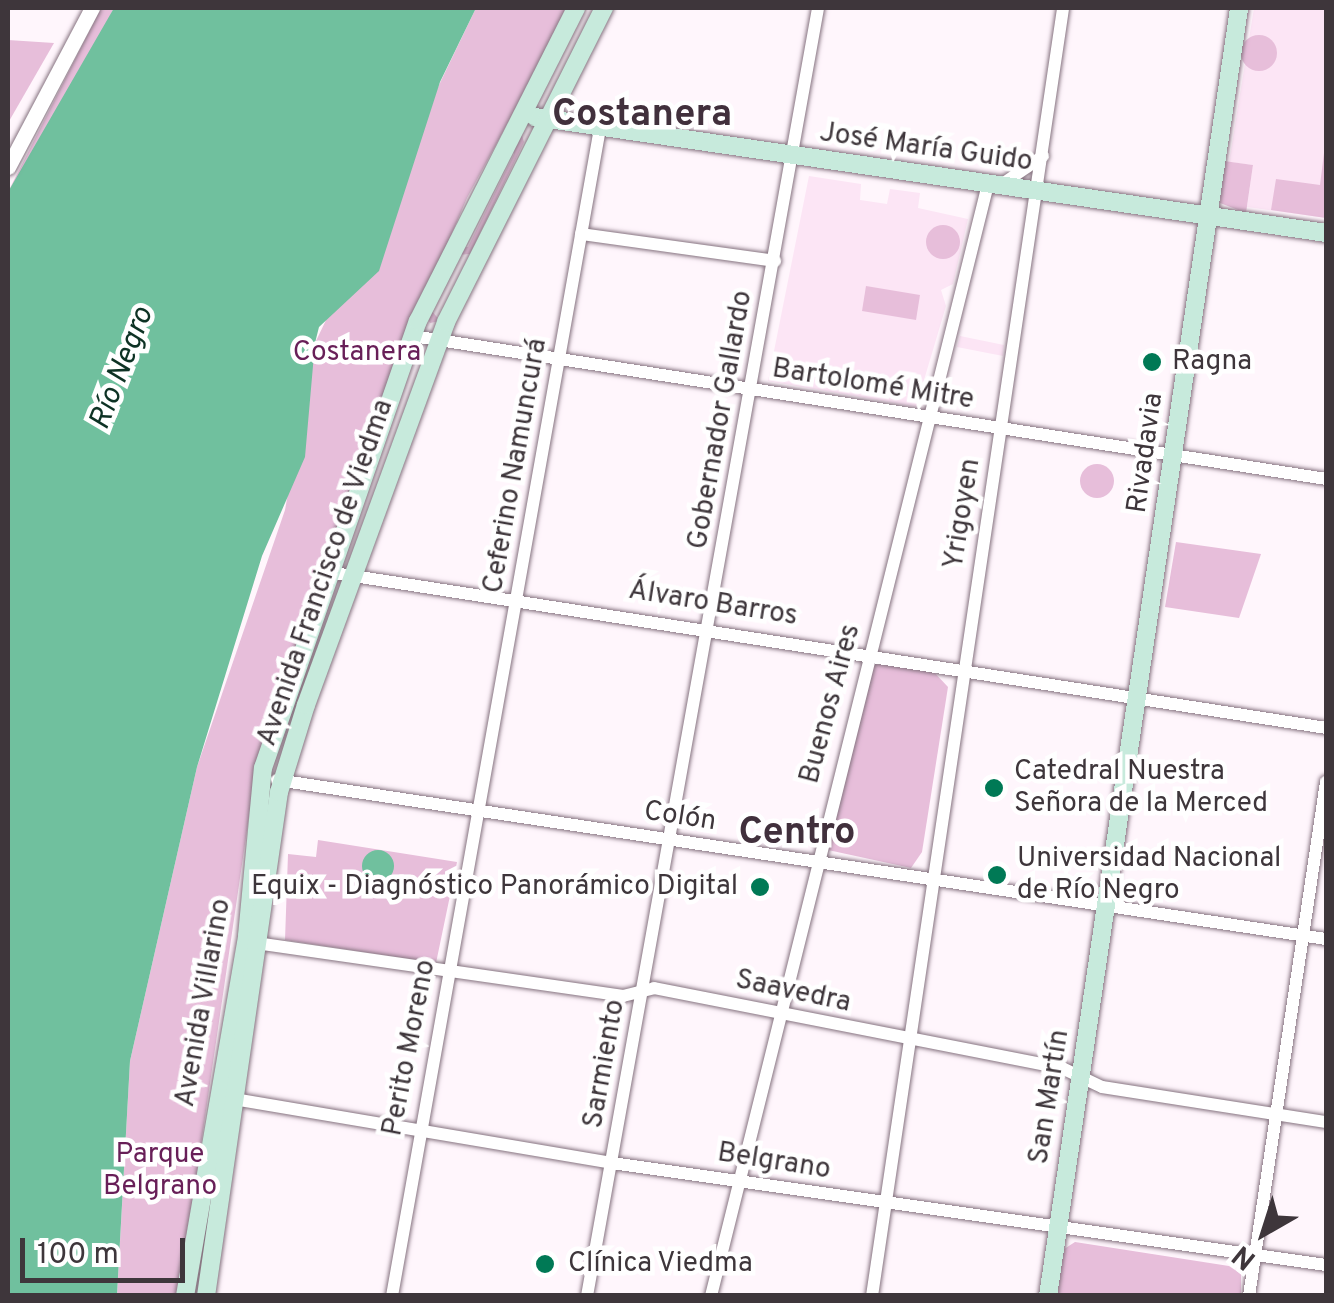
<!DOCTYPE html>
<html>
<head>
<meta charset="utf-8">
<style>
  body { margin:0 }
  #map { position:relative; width:1334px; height:1303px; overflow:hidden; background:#fff6fc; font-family:Overpass,sans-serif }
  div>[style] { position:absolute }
  .built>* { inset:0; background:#fce5f5 }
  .green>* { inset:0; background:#e7beda }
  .round { border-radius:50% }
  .water>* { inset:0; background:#70c09e }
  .roads { filter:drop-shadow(0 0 2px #867380) drop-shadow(0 0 2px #867380) }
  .minor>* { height:12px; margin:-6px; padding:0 6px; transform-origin:6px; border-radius:6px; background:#fff }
  .tertiary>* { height:15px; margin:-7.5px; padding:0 7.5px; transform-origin:7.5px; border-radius:7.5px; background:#fff }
  .secondary>* { height:18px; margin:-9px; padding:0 9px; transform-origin:9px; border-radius:9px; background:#c7eadc }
  .dots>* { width:28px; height:28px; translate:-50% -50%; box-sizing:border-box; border:5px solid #fff; border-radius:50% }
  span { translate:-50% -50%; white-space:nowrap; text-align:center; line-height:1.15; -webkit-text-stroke:9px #fff; paint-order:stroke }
  .street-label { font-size:28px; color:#3e363b }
  .park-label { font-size:28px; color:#681f58 }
  .poi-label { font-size:28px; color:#3e363b }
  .left { translate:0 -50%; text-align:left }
  .right { translate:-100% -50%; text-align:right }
  .water-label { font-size:30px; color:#0d3224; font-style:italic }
  .district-label { font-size:38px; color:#41303c; font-weight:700 }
  .frame { position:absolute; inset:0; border:10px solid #3e363b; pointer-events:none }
  .north { position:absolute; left:1214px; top:1183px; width:100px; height:100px; -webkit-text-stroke:8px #fff; paint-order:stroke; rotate:219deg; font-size:28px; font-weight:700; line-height:40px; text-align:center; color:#3e363b }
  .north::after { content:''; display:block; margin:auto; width:35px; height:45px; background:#3e363b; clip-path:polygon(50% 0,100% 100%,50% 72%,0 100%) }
  .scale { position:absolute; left:20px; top:1238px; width:165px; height:45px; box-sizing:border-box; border:5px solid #3e363b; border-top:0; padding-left:12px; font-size:30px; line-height:35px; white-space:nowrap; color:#3e363b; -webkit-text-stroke:8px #fff; paint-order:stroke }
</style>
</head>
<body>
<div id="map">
  <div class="built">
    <div style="clip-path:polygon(1254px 8px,1326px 8px,1326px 218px,1247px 207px,1253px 165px,1229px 162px)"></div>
    <div style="clip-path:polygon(809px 176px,861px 184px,860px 200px,887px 204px,890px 189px,920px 193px,918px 208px,968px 219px,953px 284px,941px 290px,946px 306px,916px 407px,768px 381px)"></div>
    <div style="clip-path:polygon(960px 336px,1004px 345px,1003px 356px,957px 347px)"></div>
  </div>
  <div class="green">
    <div style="clip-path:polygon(101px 8px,114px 8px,82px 77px,8px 192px)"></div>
    <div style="clip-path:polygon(476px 8px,570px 8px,467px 198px,414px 322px,257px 762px,179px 1295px,117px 1296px,130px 1061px,197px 767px,285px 510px,315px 343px)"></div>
    <div class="round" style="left:1241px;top:35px;width:36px;height:36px"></div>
    <div style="clip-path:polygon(8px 40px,54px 43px,8px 123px)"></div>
    <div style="clip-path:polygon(521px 132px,524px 142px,470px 254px,456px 255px,432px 311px,440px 321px,430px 323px,427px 318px,455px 248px,468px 247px,514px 154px,509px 138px)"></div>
    <div style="clip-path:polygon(1326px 137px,1326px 218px,1271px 210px,1276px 179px,1320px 185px)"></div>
    <div style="clip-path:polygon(1224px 161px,1253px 165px,1246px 213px,1220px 203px)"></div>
    <div class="round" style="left:926px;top:225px;width:34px;height:34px"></div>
    <div style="clip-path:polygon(866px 286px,920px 295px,916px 320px,862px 311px)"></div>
    <div class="round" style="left:1080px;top:464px;width:34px;height:34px"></div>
    <div style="clip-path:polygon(1176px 542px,1261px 554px,1239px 618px,1165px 607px)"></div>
    <div style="clip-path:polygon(874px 664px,932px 670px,948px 687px,922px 852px,911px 868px,828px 850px)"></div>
    <div style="clip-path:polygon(318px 840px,457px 862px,436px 963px,285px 940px,288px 854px,316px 857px)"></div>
    <div style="clip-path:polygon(1075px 1242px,1229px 1266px,1241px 1274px,1241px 1295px,1054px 1296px,1061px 1251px)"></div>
  </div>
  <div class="water">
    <div style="clip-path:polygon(114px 8px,476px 8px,440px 82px,379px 271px,319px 327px,315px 343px,305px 457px,262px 556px,197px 767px,130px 1061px,117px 1295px,8px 1295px,8px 192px)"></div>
    <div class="round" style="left:362px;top:850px;width:32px;height:32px"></div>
  </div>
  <div class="roads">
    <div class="minor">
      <div style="left:1001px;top:185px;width:51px;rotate:-34.6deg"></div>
      <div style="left:581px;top:234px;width:196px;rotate:7.9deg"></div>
      <div style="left:413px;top:336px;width:924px;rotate:8.9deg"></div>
      <div style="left:328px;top:572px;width:1010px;rotate:8.88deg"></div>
      <div style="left:277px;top:780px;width:1061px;rotate:8.62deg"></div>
      <div style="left:249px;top:942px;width:378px;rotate:8.2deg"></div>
      <div style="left:623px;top:996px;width:32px;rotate:-14deg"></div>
      <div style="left:654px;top:988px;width:416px;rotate:11.1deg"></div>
      <div style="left:1062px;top:1068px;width:44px;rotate:25.4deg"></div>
      <div style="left:1102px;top:1087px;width:227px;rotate:8.9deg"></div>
      <div style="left:228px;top:1098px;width:389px;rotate:9.6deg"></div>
      <div style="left:612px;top:1163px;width:721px;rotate:8.13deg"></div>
      <div style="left:392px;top:1296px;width:1186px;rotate:-79.9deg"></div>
      <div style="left:587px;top:1296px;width:1309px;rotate:-79.83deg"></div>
      <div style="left:711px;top:1296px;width:1146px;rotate:-76.01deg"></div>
      <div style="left:872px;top:1296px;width:1302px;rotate:-81.56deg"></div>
      <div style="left:1249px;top:1296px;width:520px;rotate:-81.48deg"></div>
    </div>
    <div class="tertiary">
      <div style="left:8px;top:167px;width:180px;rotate:-62.2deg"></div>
    </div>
    <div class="secondary">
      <div style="left:535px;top:117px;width:799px;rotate:8.34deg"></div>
      <div style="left:185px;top:1296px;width:365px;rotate:-80.2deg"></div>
      <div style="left:247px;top:936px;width:169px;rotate:-84.6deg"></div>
      <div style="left:263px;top:768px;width:473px;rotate:-70.9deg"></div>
      <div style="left:418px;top:321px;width:351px;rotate:-63.2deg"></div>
      <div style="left:206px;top:1296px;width:509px;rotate:-81.76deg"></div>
      <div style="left:279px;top:792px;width:91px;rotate:-72.8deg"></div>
      <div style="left:306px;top:705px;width:408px;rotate:-69.9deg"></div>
      <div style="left:446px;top:322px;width:352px;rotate:-63.3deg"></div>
      <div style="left:1048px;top:1296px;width:1302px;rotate:-81.56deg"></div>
    </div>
  </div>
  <div class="dots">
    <div style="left:1152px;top:362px;background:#007955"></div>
    <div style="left:994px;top:788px;background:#007955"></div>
    <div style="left:997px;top:875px;background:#007955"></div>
    <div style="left:760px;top:887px;background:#007955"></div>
    <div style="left:545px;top:1264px;background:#007955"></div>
  </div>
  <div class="street-label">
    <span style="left:926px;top:148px;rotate:8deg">José María Guido</span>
    <span style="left:873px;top:385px;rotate:9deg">Bartolomé Mitre</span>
    <span style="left:721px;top:420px;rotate:-80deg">Gobernador Gallardo</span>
    <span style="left:1146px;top:453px;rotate:-82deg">Rivadavia</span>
    <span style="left:516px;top:466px;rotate:-80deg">Ceferino Namuncurá</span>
    <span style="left:963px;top:514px;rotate:-81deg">Yrigoyen</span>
    <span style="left:326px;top:573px;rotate:-71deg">Avenida Francisco de Viedma</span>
    <span style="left:713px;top:604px;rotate:9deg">Álvaro Barros</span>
    <span style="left:831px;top:704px;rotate:-75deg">Buenos Aires</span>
    <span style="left:680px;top:817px;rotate:9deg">Colón</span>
    <span style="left:793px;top:992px;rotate:12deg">Saavedra</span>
    <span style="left:204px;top:1003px;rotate:-80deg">Avenida Villarino</span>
    <span style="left:410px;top:1048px;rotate:-79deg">Perito Moreno</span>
    <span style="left:605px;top:1064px;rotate:-80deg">Sarmiento</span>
    <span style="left:1050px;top:1097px;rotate:-81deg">San Martín</span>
    <span style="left:774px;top:1162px;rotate:9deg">Belgrano</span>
  </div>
  <div class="park-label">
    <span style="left:357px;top:353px">Costanera</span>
    <span style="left:160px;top:1171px">Parque<br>Belgrano</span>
  </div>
  <div class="poi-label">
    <span class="left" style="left:1172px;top:362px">Ragna</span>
    <span class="left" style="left:1014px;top:788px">Catedral Nuestra<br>Señora de la Merced</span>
    <span class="left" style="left:1017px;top:875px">Universidad Nacional<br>de Río Negro</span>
    <span class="right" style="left:738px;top:887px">Equix - Diagnóstico Panorámico Digital</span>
    <span class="left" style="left:568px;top:1264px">Clínica Viedma</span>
  </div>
  <div class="water-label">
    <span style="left:123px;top:369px;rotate:-69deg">Río Negro</span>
  </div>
  <div class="district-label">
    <span style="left:642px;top:116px">Costanera</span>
    <span style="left:797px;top:834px">Centro</span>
  </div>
  <div class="frame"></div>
  <div class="north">N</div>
  <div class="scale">100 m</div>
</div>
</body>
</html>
